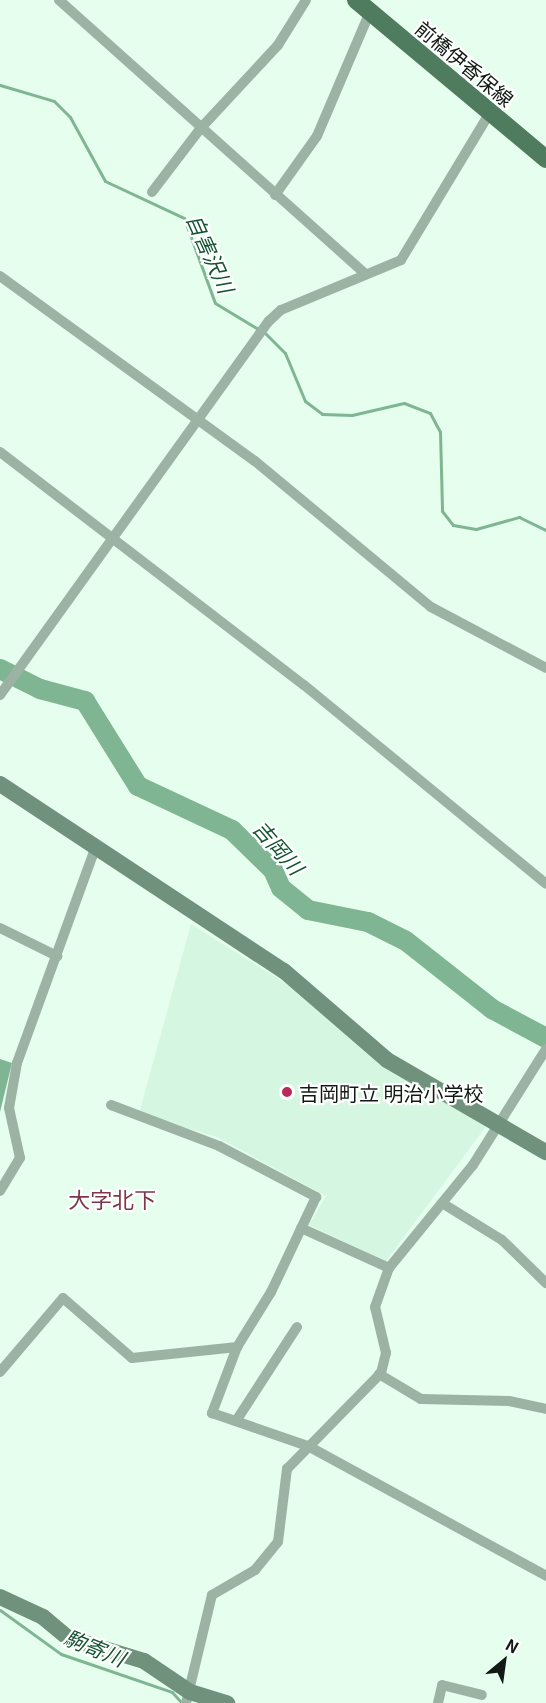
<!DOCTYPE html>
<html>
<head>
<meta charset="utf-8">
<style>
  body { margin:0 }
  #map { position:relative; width:546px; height:1703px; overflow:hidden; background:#e5feed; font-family:Georgia,"Noto Sans JP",serif }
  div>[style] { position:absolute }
  .built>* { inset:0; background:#d5f6e0 }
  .water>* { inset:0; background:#7fb593 }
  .stream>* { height:3px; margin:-1.5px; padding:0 1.5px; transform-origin:1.5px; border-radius:1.5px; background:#7fb593 }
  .river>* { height:20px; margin:-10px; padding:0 10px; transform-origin:10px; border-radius:10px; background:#7fb593 }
  .street>* { height:10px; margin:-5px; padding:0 5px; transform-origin:5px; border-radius:5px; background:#9cb3a4 }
  .secondary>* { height:16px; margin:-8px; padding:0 8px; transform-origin:8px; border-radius:8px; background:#70927c }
  .primary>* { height:18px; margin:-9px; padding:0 9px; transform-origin:9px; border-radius:9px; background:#4f7b5f }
  .dots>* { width:16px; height:16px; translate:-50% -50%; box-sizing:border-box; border:3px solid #fff; border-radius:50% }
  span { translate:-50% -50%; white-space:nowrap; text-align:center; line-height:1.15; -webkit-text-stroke:4.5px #fff; paint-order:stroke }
  .street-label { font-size:20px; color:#101913 }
  .poi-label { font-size:20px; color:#101913 }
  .left { translate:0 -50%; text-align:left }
  .water-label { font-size:21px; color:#145433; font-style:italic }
  .quarter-label { font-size:22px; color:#7e374a }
  .north { position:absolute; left:474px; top:1631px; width:60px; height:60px; -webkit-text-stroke:4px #fff; paint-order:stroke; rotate:29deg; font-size:16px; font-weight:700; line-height:24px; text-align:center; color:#101913 }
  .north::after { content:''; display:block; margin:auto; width:21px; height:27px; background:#101913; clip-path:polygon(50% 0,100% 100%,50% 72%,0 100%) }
</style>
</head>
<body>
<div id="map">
  <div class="built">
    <div style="clip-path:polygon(191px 924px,291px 987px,487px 1125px,386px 1261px,309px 1225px,326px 1196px,217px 1137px,139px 1114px)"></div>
  </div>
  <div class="water">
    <div style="clip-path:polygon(0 1059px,12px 1063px,0 1112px)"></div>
  </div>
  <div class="stream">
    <div style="left:0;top:85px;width:56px;rotate:16.5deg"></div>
    <div style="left:54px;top:101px;width:23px;rotate:45deg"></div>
    <div style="left:70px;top:117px;width:73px;rotate:61.3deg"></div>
    <div style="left:105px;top:181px;width:87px;rotate:25.1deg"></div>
    <div style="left:184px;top:218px;width:90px;rotate:70deg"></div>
    <div style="left:215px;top:303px;width:50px;rotate:31.2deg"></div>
    <div style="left:264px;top:332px;width:30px;rotate:45deg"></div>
    <div style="left:285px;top:353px;width:52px;rotate:67.4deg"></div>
    <div style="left:305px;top:401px;width:21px;rotate:37deg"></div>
    <div style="left:322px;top:414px;width:30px;rotate:2deg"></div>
    <div style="left:352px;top:415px;width:53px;rotate:-13deg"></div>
    <div style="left:404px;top:403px;width:28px;rotate:21deg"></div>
    <div style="left:430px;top:413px;width:21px;rotate:62deg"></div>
    <div style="left:440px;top:432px;width:79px;rotate:88.5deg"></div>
    <div style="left:442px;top:511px;width:18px;rotate:52deg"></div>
    <div style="left:453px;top:525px;width:23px;rotate:10deg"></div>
    <div style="left:476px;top:529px;width:45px;rotate:-15.6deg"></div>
    <div style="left:519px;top:517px;width:30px;rotate:26deg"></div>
    <div style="left:0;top:1610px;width:75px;rotate:35.8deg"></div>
    <div style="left:61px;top:1654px;width:117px;rotate:18.9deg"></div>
    <div style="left:172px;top:1692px;width:15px;rotate:48deg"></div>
  </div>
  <div class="river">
    <div style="left:0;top:669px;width:45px;rotate:26.6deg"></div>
    <div style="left:40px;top:689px;width:47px;rotate:14.9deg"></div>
    <div style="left:85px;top:701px;width:100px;rotate:58.1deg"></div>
    <div style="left:138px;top:786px;width:104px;rotate:25.1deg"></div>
    <div style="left:232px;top:830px;width:57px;rotate:44.3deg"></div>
    <div style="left:273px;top:870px;width:20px;rotate:66deg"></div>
    <div style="left:281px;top:888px;width:35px;rotate:39deg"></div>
    <div style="left:308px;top:910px;width:61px;rotate:11.3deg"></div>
    <div style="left:368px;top:922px;width:42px;rotate:26.6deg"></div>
    <div style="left:406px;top:941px;width:110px;rotate:38.3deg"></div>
    <div style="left:492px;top:1009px;width:61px;rotate:28.2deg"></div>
  </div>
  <div class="street">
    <div style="left:59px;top:0;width:411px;rotate:41.8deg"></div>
    <div style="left:152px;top:192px;width:79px;rotate:-52.7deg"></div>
    <div style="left:200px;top:129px;width:115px;rotate:-47.1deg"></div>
    <div style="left:278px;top:45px;width:53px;rotate:-58.1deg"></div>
    <div style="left:275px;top:195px;width:72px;rotate:-54.6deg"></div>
    <div style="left:317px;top:136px;width:135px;rotate:-66.9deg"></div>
    <div style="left:0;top:276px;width:315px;rotate:36deg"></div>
    <div style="left:255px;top:461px;width:229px;rotate:39.7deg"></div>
    <div style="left:431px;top:607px;width:130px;rotate:27.9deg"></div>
    <div style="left:0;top:452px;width:383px;rotate:37.5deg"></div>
    <div style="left:304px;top:685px;width:313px;rotate:39.4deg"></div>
    <div style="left:0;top:695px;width:461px;rotate:-54.3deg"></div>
    <div style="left:269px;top:321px;width:16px;rotate:-43deg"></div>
    <div style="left:281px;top:310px;width:130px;rotate:-22.6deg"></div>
    <div style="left:401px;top:260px;width:170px;rotate:-58.9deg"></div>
    <div style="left:0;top:928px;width:64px;rotate:26.2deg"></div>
    <div style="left:111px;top:1105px;width:116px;rotate:20.8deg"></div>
    <div style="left:219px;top:1146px;width:110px;rotate:27.7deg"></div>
    <div style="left:316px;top:1197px;width:105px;rotate:115.3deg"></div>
    <div style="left:271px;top:1292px;width:65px;rotate:121.7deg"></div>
    <div style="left:237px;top:1347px;width:71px;rotate:110.7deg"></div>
    <div style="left:212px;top:1413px;width:102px;rotate:19deg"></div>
    <div style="left:308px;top:1446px;width:271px;rotate:28.6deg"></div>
    <div style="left:0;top:1191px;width:39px;rotate:-59deg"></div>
    <div style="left:20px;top:1158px;width:51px;rotate:-102.4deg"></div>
    <div style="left:9px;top:1108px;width:46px;rotate:-79.9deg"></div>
    <div style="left:17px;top:1063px;width:231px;rotate:-70deg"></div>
    <div style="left:442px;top:1203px;width:70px;rotate:31.7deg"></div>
    <div style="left:502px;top:1240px;width:62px;rotate:44.3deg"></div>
    <div style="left:301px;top:1228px;width:97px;rotate:24.4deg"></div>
    <div style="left:0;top:1372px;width:97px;rotate:-49.6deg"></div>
    <div style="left:63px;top:1298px;width:91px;rotate:41deg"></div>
    <div style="left:132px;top:1358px;width:106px;rotate:-6deg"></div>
    <div style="left:379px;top:1374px;width:49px;rotate:30.8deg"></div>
    <div style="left:421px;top:1399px;width:88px;rotate:1.3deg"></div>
    <div style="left:509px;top:1401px;width:38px;rotate:12deg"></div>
    <div style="left:236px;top:1421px;width:112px;rotate:-57deg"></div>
    <div style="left:186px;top:1703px;width:111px;rotate:-76.5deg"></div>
    <div style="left:212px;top:1595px;width:50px;rotate:-30.2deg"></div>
    <div style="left:255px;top:1570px;width:36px;rotate:-51deg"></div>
    <div style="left:278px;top:1542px;width:74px;rotate:-83deg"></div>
    <div style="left:287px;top:1469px;width:134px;rotate:-45.6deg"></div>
    <div style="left:381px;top:1373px;width:21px;rotate:-76deg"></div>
    <div style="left:386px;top:1353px;width:47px;rotate:-103.4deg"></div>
    <div style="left:375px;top:1307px;width:41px;rotate:-70.3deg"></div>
    <div style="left:389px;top:1268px;width:133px;rotate:-50.8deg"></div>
    <div style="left:473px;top:1165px;width:137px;rotate:-57.8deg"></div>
    <div style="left:438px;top:1703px;width:18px;rotate:-77deg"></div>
    <div style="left:442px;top:1685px;width:41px;rotate:14deg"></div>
  </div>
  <div class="secondary">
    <div style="left:0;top:784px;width:340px;rotate:33.4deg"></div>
    <div style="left:284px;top:971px;width:136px;rotate:40.8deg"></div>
    <div style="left:387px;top:1060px;width:184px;rotate:30.1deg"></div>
    <div style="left:0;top:1597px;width:47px;rotate:24.9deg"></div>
    <div style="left:43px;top:1617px;width:33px;rotate:40deg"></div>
    <div style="left:68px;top:1638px;width:79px;rotate:16.8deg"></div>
    <div style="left:144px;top:1661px;width:55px;rotate:34deg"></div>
    <div style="left:190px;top:1692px;width:39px;rotate:17deg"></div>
  </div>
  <div class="primary">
    <div style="left:356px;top:0;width:248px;rotate:39.9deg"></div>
  </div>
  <div class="dots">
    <div style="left:287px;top:1092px;background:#b92a5b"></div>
  </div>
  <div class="street-label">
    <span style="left:465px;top:63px;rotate:40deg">前橋伊香保線</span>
  </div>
  <div class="poi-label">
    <span class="left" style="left:299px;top:1092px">吉岡町立 明治小学校</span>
  </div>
  <div class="water-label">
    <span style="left:211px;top:253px;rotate:66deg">自害沢川</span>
    <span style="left:279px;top:847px;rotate:49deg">吉岡川</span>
    <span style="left:95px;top:1647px;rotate:22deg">駒寄川</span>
  </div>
  <div class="quarter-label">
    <span style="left:112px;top:1199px">大字北下</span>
  </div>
  <div class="north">N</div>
</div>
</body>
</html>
